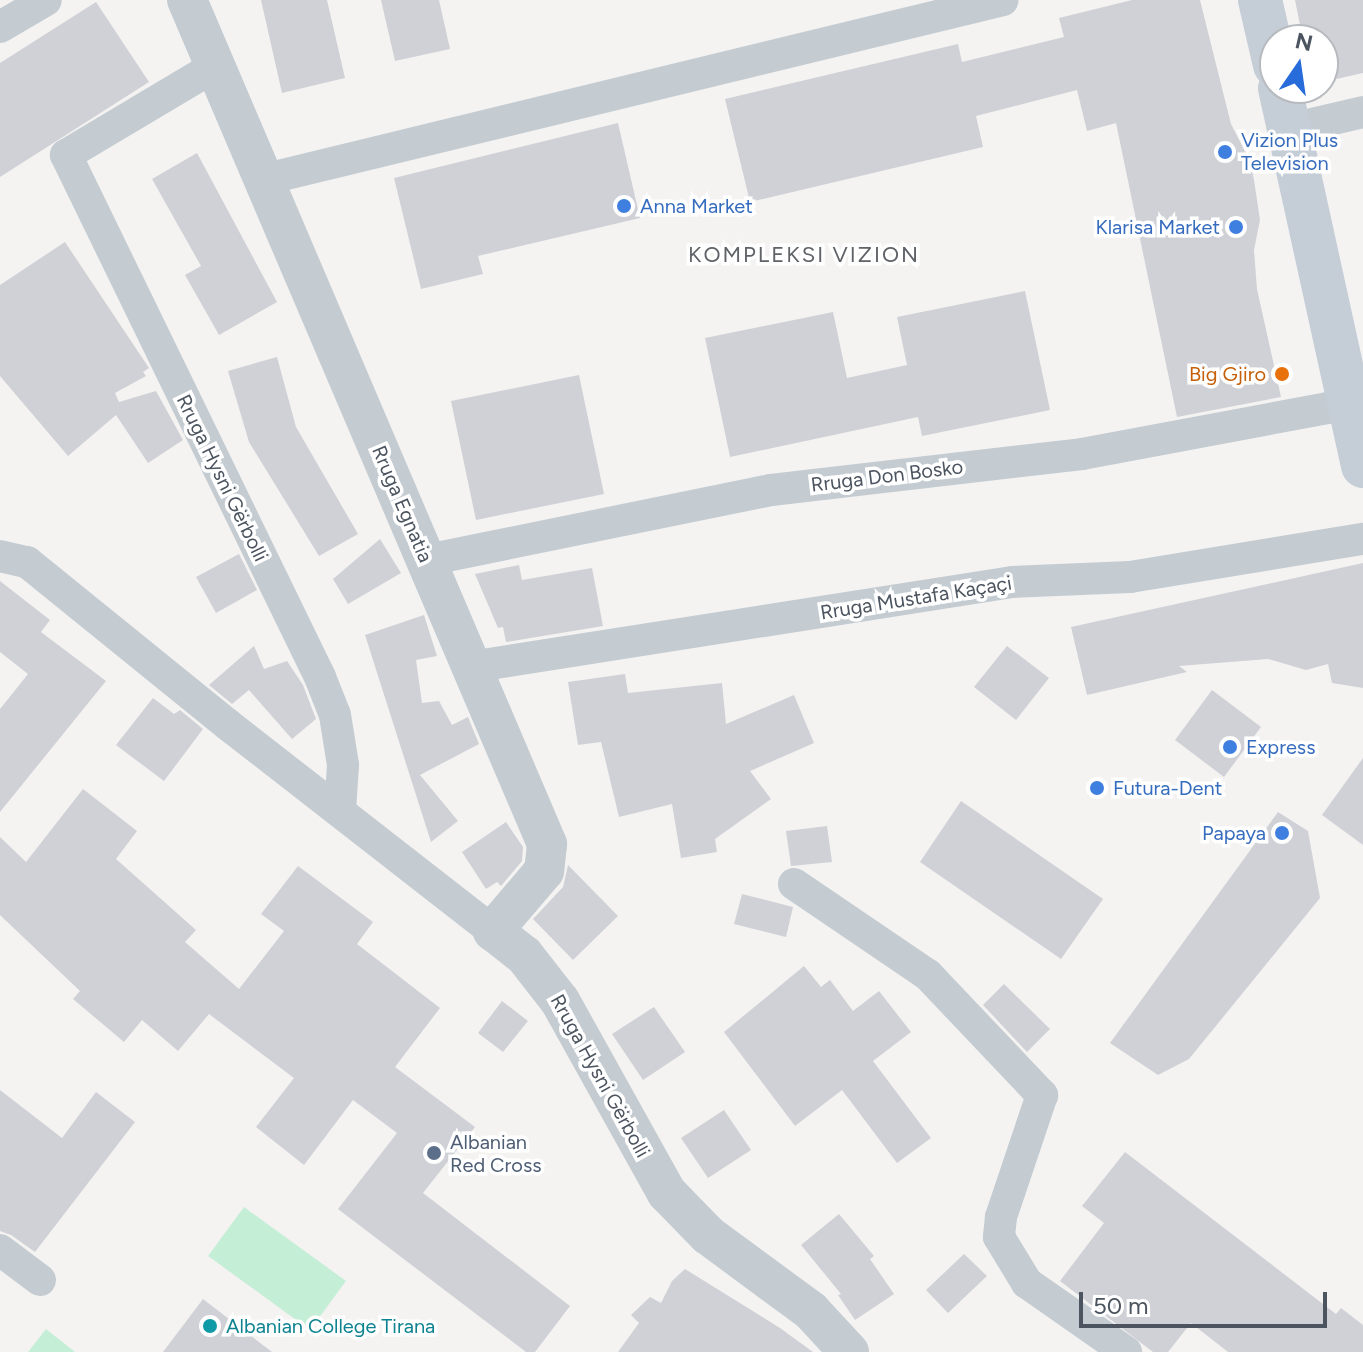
<!DOCTYPE html>
<html>
<head>
<meta charset="utf-8">
<style>
  body { margin:0 }
  #map { position:relative; width:1363px; height:1352px; overflow:hidden; background:#f4f3f2; font-family:Figtree,sans-serif }
  div>[style] { position:absolute }
  .green>* { inset:0; background:#c5eed7 }
  .building>* { inset:0; background:#d0d1d6 }
  .minor>* { height:32px; margin:-16px; padding:0 16px; transform-origin:16px; border-radius:16px; background:#c4ccd2 }
  .tertiary>* { height:40px; margin:-20px; padding:0 20px; transform-origin:20px; border-radius:20px; background:#c4ccd2 }
  .secondary>* { height:44px; margin:-22px; padding:0 22px; transform-origin:22px; border-radius:22px; background:#c5cdd7 }
  .dots>* { width:22px; height:22px; translate:-50% -50%; box-sizing:border-box; border:4px solid #fff; border-radius:50% }
  span { translate:-50% -50%; white-space:nowrap; text-align:center; line-height:1.15; -webkit-text-stroke:7px #fff; paint-order:stroke }
  .shop-label { font-size:20px; color:#366cbe }
  .left { translate:0 -50%; text-align:left }
  .right { translate:-100% -50%; text-align:right }
  .food-label { font-size:20px; color:#c56008 }
  .street-label { font-size:20px; color:#4b545f }
  .service-label { font-size:20px; color:#4e5e75 }
  .culture-label { font-size:20px; color:#0d838f }
  .neighbourhood-label { font-size:22px; color:#5f6267; letter-spacing:2px }
  .north { position:absolute; left:1259px; top:24px; width:80px; height:80px; box-sizing:border-box; background:#fff; border:2px solid #b7bbbf; border-radius:50%; rotate:13deg; font-size:22px; font-weight:700; line-height:32px; text-align:center; color:#4b545f }
  .north::after { content:''; display:block; margin:auto; width:28px; height:36px; background:#276cda; clip-path:polygon(50% 0,100% 100%,50% 72%,0 100%) }
  .scale { position:absolute; left:1079px; top:1292px; width:248px; height:36px; box-sizing:border-box; border:4px solid #4b545f; border-top:0; padding-left:10px; font-size:24px; line-height:28px; white-space:nowrap; color:#4b545f; -webkit-text-stroke:6px #fff; paint-order:stroke }
</style>
</head>
<body>
<div id="map">
  <div class="green">
    <div style="clip-path:polygon(244px 1207px,346px 1281px,310px 1330px,208px 1256px)"></div>
    <div style="clip-path:polygon(46px 1329px,75px 1352px,28px 1352px)"></div>
  </div>
  <div class="building">
    <div style="clip-path:polygon(261px 0,327px 0,345px 78px,282px 93px)"></div>
    <div style="clip-path:polygon(381px 0,439px 0,450px 49px,395px 61px)"></div>
    <div style="clip-path:polygon(1132px 0,1200px 0,1231px 124px,1250px 161px,1254px 180px,1260px 220px,1254px 250px,1257px 289px,1281px 397px,1177px 417px,1116px 123px,1087px 131px,1077px 90px,976px 116px,983px 147px,750px 202px,725px 99px,958px 44px,962px 62px,1064px 37px,1059px 18px)"></div>
    <div style="clip-path:polygon(1295px 0,1363px 0,1363px 73px,1323px 82px,1323px 40px,1303px 40px)"></div>
    <div style="clip-path:polygon(96px 2px,149px 82px,0 177px,0 63px)"></div>
    <div style="clip-path:polygon(618px 123px,640px 218px,478px 256px,483px 274px,421px 289px,394px 178px)"></div>
    <div style="clip-path:polygon(197px 153px,277px 302px,219px 335px,185px 275px,201px 266px,152px 179px)"></div>
    <div style="clip-path:polygon(65px 242px,149px 368px,143px 372px,146px 376px,115px 393px,119px 402px,156px 391px,183px 440px,148px 463px,116px 415px,68px 456px,0 376px,0 285px)"></div>
    <div style="clip-path:polygon(1025px 291px,1050px 410px,922px 436px,918px 417px,730px 457px,705px 338px,833px 312px,847px 378px,907px 365px,897px 317px)"></div>
    <div style="clip-path:polygon(277px 357px,296px 427px,358px 534px,319px 556px,249px 442px,228px 371px)"></div>
    <div style="clip-path:polygon(579px 375px,604px 494px,476px 520px,451px 401px)"></div>
    <div style="clip-path:polygon(380px 539px,401px 573px,348px 604px,333px 579px)"></div>
    <div style="clip-path:polygon(239px 554px,257px 590px,216px 613px,196px 577px)"></div>
    <div style="clip-path:polygon(1363px 563px,1363px 688px,1332px 683px,1328px 664px,1306px 670px,1268px 659px,1179px 666px,1187px 672px,1087px 695px,1071px 627px)"></div>
    <div style="clip-path:polygon(519px 565px,522px 580px,592px 568px,603px 626px,506px 642px,503px 627px,498px 628px,475px 574px)"></div>
    <div style="clip-path:polygon(0 581px,50px 620px,41px 632px,106px 681px,0 812px,0 709px,28px 674px,0 652px)"></div>
    <div style="clip-path:polygon(424px 615px,437px 656px,416px 660px,422px 703px,439px 701px,452px 725px,468px 717px,479px 744px,420px 775px,458px 821px,431px 842px,365px 635px)"></div>
    <div style="clip-path:polygon(254px 646px,264px 669px,287px 661px,303px 685px,316px 719px,292px 739px,249px 690px,232px 704px,209px 685px)"></div>
    <div style="clip-path:polygon(1007px 646px,1049px 678px,1016px 720px,974px 687px)"></div>
    <div style="clip-path:polygon(625px 674px,628px 693px,722px 683px,726px 724px,794px 695px,814px 743px,750px 771px,771px 799px,715px 839px,717px 852px,681px 858px,672px 804px,619px 817px,601px 742px,578px 745px,568px 682px)"></div>
    <div style="clip-path:polygon(1212px 690px,1261px 727px,1224px 777px,1175px 740px)"></div>
    <div style="clip-path:polygon(153px 698px,174px 714px,180px 710px,203px 729px,164px 781px,116px 745px)"></div>
    <div style="clip-path:polygon(1363px 758px,1363px 845px,1322px 815px)"></div>
    <div style="clip-path:polygon(83px 789px,137px 831px,116px 859px,196px 930px,185px 942px,239px 989px,284px 931px,261px 914px,298px 866px,373px 922px,357px 944px,440px 1008px,395px 1067px,475px 1127px,423px 1193px,570px 1306px,535px 1352px,526px 1352px,338px 1209px,397px 1133px,353px 1100px,304px 1165px,256px 1127px,294px 1078px,209px 1014px,178px 1051px,142px 1020px,124px 1042px,73px 999px,80px 991px,0 915px,0 837px,26px 862px)"></div>
    <div style="clip-path:polygon(961px 801px,1103px 899px,1061px 959px,920px 862px)"></div>
    <div style="clip-path:polygon(1278px 812px,1308px 831px,1320px 898px,1189px 1059px,1158px 1075px,1110px 1043px)"></div>
    <div style="clip-path:polygon(506px 822px,523px 847px,522px 861px,501px 886px,497px 882px,486px 889px,462px 852px)"></div>
    <div style="clip-path:polygon(827px 826px,832px 862px,791px 866px,786px 831px)"></div>
    <div style="clip-path:polygon(568px 865px,618px 916px,573px 960px,533px 919px,563px 887px)"></div>
    <div style="clip-path:polygon(742px 894px,793px 907px,786px 937px,734px 924px)"></div>
    <div style="clip-path:polygon(804px 966px,821px 987px,830px 980px,853px 1011px,879px 991px,911px 1032px,873px 1061px,931px 1138px,897px 1163px,842px 1090px,795px 1126px,724px 1032px)"></div>
    <div style="clip-path:polygon(1004px 984px,1050px 1029px,1027px 1052px,983px 1005px)"></div>
    <div style="clip-path:polygon(502px 1001px,528px 1021px,503px 1052px,478px 1033px)"></div>
    <div style="clip-path:polygon(654px 1007px,685px 1052px,643px 1080px,612px 1034px)"></div>
    <div style="clip-path:polygon(0 1090px,62px 1138px,96px 1092px,135px 1122px,35px 1252px,11px 1235px,0 1231px)"></div>
    <div style="clip-path:polygon(724px 1110px,751px 1150px,708px 1178px,681px 1138px)"></div>
    <div style="clip-path:polygon(1125px 1152px,1336px 1314px,1341px 1308px,1363px 1325px,1363px 1352px,1228px 1352px,1191px 1323px,1168px 1352px,1153px 1352px,1060px 1281px,1104px 1223px,1082px 1206px)"></div>
    <div style="clip-path:polygon(839px 1214px,874px 1256px,870px 1259px,894px 1294px,855px 1320px,838px 1295px,841px 1294px,801px 1245px)"></div>
    <div style="clip-path:polygon(964px 1254px,987px 1276px,948px 1313px,926px 1290px)"></div>
    <div style="clip-path:polygon(685px 1269px,780px 1328px,813px 1352px,618px 1352px,639px 1323px,631px 1315px,650px 1297px,661px 1303px,672px 1281px)"></div>
    <div style="clip-path:polygon(203px 1299px,272px 1352px,163px 1352px)"></div>
  </div>
  <div class="minor">
    <div style="left:0;top:27px;width:53px;rotate:-30.4deg"></div>
    <div style="left:217px;top:65px;width:176px;rotate:149.2deg"></div>
    <div style="left:66px;top:155px;width:581px;rotate:64.05deg"></div>
    <div style="left:320px;top:677px;width:41px;rotate:68.5deg"></div>
    <div style="left:335px;top:715px;width:51px;rotate:80.9deg"></div>
    <div style="left:343px;top:765px;width:46px;rotate:93.7deg"></div>
    <div style="left:1290px;top:129px;width:75px;rotate:-13.1deg"></div>
    <div style="left:266px;top:179px;width:758px;rotate:-13.65deg"></div>
    <div style="left:0;top:556px;width:28px;rotate:13deg"></div>
    <div style="left:27px;top:562px;width:257px;rotate:39deg"></div>
    <div style="left:227px;top:724px;width:337px;rotate:37.9deg"></div>
    <div style="left:427px;top:560px;width:351px;rotate:-11.5deg"></div>
    <div style="left:771px;top:490px;width:313px;rotate:-6.6deg"></div>
    <div style="left:1082px;top:454px;width:272px;rotate:-10.6deg"></div>
    <div style="left:470px;top:667px;width:549px;rotate:-8.91deg"></div>
    <div style="left:1012px;top:582px;width:118px;rotate:-2.4deg"></div>
    <div style="left:1130px;top:577px;width:236px;rotate:-9.3deg"></div>
    <div style="left:794px;top:884px;width:162px;rotate:34.2deg"></div>
    <div style="left:928px;top:975px;width:166px;rotate:46.5deg"></div>
    <div style="left:1042px;top:1095px;width:129px;rotate:108.6deg"></div>
    <div style="left:1001px;top:1217px;width:20px;rotate:96deg"></div>
    <div style="left:999px;top:1237px;width:54px;rotate:58.7deg"></div>
    <div style="left:1027px;top:1283px;width:121px;rotate:34.9deg"></div>
    <div style="left:0;top:1250px;width:50px;rotate:36.9deg"></div>
  </div>
  <div class="tertiary">
    <div style="left:187px;top:0;width:918px;rotate:66.9deg"></div>
    <div style="left:547px;top:844px;width:27px;rotate:96deg"></div>
    <div style="left:544px;top:871px;width:79px;rotate:130.4deg"></div>
    <div style="left:493px;top:931px;width:39px;rotate:38deg"></div>
    <div style="left:524px;top:955px;width:58px;rotate:52deg"></div>
    <div style="left:560px;top:1001px;width:220px;rotate:60.9deg"></div>
    <div style="left:667px;top:1193px;width:59px;rotate:45.7deg"></div>
    <div style="left:708px;top:1235px;width:128px;rotate:36.4deg"></div>
    <div style="left:811px;top:1311px;width:56px;rotate:47.2deg"></div>
  </div>
  <div class="secondary">
    <div style="left:1260px;top:0;width:67px;rotate:77deg"></div>
    <div style="left:1280px;top:88px;width:387px;rotate:77.6deg"></div>
  </div>
  <div class="dots">
    <div style="left:1225px;top:152px;background:#3f7fe0"></div>
    <div style="left:624px;top:206px;background:#3f7fe0"></div>
    <div style="left:1236px;top:227px;background:#3f7fe0"></div>
    <div style="left:1282px;top:374px;background:#e8710a"></div>
    <div style="left:1230px;top:747px;background:#3f7fe0"></div>
    <div style="left:1097px;top:788px;background:#3f7fe0"></div>
    <div style="left:1282px;top:833px;background:#3f7fe0"></div>
    <div style="left:434px;top:1153px;background:#5c6f8a"></div>
    <div style="left:210px;top:1326px;background:#0f9aa8"></div>
  </div>
  <div class="shop-label">
    <span class="left" style="left:1241px;top:152px">Vizion Plus<br>Television</span>
    <span class="left" style="left:640px;top:206px">Anna Market</span>
    <span class="right" style="left:1220px;top:227px">Klarisa Market</span>
    <span class="left" style="left:1246px;top:747px">Express</span>
    <span class="left" style="left:1113px;top:788px">Futura-Dent</span>
    <span class="right" style="left:1266px;top:833px">Papaya</span>
  </div>
  <div class="food-label">
    <span class="right" style="left:1266px;top:374px">Big Gjiro</span>
  </div>
  <div class="street-label">
    <span style="left:887px;top:476px;rotate:-7deg">Rruga Don Bosko</span>
    <span style="left:222px;top:478px;rotate:64deg">Rruga Hysni Gërbolli</span>
    <span style="left:402px;top:504px;rotate:67deg">Rruga Egnatia</span>
    <span style="left:916px;top:598px;rotate:-9deg">Rruga Mustafa Kaçaçi</span>
    <span style="left:600px;top:1076px;rotate:61deg">Rruga Hysni Gërbolli</span>
  </div>
  <div class="service-label">
    <span class="left" style="left:450px;top:1154px">Albanian<br>Red Cross</span>
  </div>
  <div class="culture-label">
    <span class="left" style="left:226px;top:1326px">Albanian College Tirana</span>
  </div>
  <div class="neighbourhood-label">
    <span style="left:804px;top:255px">KOMPLEKSI VIZION</span>
  </div>
  <div class="north">N</div>
  <div class="scale">50 m</div>
</div>
</body>
</html>
